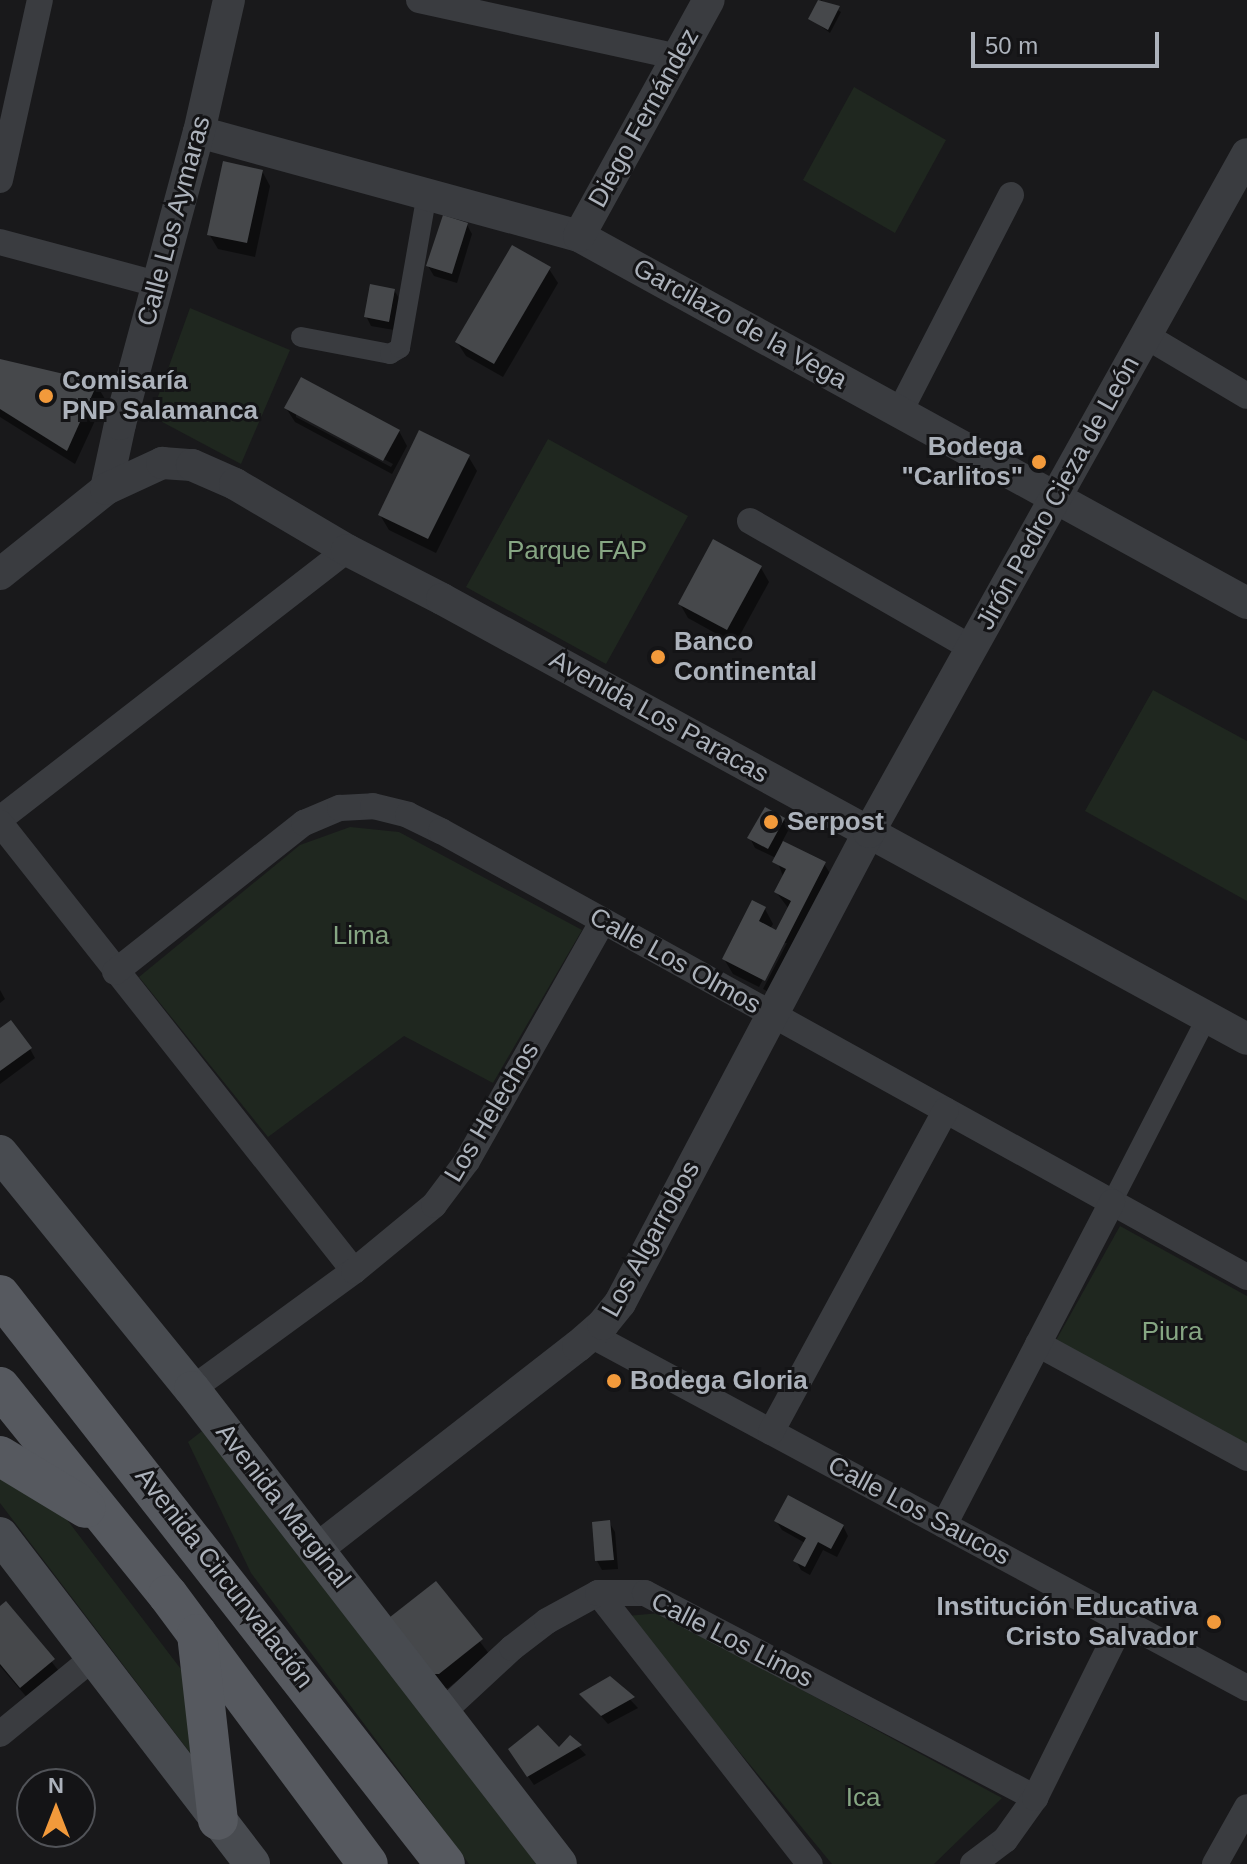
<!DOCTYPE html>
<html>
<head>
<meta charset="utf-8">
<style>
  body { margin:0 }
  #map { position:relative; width:1247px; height:1864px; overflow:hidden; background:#19191b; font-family:Helvetica,sans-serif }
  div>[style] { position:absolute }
  .green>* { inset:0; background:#1f271f }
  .shadow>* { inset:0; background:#0007 }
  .building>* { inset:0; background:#46484b }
  .pedestrian>* { height:20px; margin:-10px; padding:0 10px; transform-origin:10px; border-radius:10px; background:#3a3c40 }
  .minor>* { height:26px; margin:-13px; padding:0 13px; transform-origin:13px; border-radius:13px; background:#3a3c40 }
  .tertiary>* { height:32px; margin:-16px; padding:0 16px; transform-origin:16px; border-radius:16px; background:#3a3c40 }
  .secondary>* { height:36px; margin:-18px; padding:0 18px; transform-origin:18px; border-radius:18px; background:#484b50 }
  .primary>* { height:40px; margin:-20px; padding:0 20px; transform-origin:20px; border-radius:20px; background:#56595f }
  .dots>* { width:22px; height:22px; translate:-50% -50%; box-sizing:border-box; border:4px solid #141416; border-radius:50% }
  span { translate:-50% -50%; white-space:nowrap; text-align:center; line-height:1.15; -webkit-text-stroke:6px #141416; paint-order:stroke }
  .street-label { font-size:26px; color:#acb2bb }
  .poi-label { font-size:26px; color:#acb2bb; font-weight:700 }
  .left { translate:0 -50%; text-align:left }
  .right { translate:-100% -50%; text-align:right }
  .park-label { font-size:26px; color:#86a683 }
  .north { position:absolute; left:16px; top:1768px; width:80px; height:80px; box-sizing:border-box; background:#141416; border:2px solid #515358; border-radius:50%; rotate:0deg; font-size:22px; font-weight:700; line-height:32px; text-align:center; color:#acb2bb }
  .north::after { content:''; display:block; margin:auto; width:28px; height:36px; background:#f29a3b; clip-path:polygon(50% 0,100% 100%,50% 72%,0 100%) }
  .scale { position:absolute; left:971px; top:32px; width:188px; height:36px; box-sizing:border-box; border:4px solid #acb2bb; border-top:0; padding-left:10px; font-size:24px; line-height:28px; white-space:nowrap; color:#acb2bb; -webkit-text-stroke:6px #141416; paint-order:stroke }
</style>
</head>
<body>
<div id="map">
  <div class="green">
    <div style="clip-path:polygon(854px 87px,946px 140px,895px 233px,803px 180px)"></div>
    <div style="clip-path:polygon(190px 308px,290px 350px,241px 464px,151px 416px)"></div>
    <div style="clip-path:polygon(548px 439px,688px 516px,606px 664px,466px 587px)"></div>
    <div style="clip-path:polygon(1153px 690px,1247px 741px,1247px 901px,1085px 811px)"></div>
    <div style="clip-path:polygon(350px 827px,399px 832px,582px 930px,493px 1083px,404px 1036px,268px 1137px,139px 977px,300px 845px)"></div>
    <div style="clip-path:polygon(1120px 1226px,1247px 1296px,1247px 1450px,1054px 1344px)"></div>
    <div style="clip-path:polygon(202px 1431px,543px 1864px,469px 1864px,251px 1573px,188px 1442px)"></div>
    <div style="clip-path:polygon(0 1459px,36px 1479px,190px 1681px,210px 1779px,0 1503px)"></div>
    <div style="clip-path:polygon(660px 1613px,1002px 1798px,934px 1864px,832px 1864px,627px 1616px)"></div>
  </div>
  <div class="shadow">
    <div style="clip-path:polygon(821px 0,841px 12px,830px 33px,811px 19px)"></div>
    <div style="clip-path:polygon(262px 171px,270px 186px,255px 257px,218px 249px,209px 234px)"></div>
    <div style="clip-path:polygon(467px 225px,472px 234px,457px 283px,434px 276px,428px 266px)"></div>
    <div style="clip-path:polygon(549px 269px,558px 283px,503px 377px,466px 356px,457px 342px)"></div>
    <div style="clip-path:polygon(394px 290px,400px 300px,394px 330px,371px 326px,366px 316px)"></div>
    <div style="clip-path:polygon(0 361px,96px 384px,105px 399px,75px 464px,0 417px)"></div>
    <div style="clip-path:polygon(evenodd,286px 408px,399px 431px,407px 446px,392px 474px,295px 422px,286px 408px,296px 412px,393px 464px,391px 467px,296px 417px,296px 412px)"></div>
    <div style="clip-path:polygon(468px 456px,477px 471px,436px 553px,389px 530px,380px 515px)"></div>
    <div style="clip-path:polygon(761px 568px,769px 582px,735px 644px,688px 618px,680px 604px)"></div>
    <div style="clip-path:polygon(784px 820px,789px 829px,782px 842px,824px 864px,833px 878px,773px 994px,763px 989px,787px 943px,782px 943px,759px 987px,733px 974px,724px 959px,765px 909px,773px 924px,770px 929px,777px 933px,789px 909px,776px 892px,783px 876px,776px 858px,755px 848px,750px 838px)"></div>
    <div style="clip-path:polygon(0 990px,5px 999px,0 1003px)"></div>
    <div style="clip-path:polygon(0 1031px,30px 1049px,35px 1058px,0 1084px)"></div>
    <div style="clip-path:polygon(776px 1521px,843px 1526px,848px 1536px,837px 1557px,823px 1550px,810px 1575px,801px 1570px,796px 1561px,805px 1543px,782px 1530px)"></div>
    <div style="clip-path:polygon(609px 1522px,615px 1532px,618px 1569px,602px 1570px,597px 1561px)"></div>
    <div style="clip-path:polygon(435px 1583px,490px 1655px,448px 1688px,439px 1688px,396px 1636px)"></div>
    <div style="clip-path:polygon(6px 1604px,62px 1675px,30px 1701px,0 1666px,0 1609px)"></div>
    <div style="clip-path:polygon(610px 1678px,638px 1708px,608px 1724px,581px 1694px)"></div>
    <div style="clip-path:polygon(570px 1738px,586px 1755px,534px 1785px,516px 1759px,559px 1750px)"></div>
  </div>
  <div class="building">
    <div style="clip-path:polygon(818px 0,840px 6px,828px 30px,808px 19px)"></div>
    <div style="clip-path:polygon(223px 161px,263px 170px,247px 243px,207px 235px)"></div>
    <div style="clip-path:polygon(443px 215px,468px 223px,452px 274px,426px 266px)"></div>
    <div style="clip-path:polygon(512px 245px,551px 267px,494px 364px,455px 342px)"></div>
    <div style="clip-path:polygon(370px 284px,395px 289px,389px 322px,364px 317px)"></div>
    <div style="clip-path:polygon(0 359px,98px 382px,67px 451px,0 409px)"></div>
    <div style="clip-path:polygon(301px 377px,400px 430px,383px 461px,284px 408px)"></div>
    <div style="clip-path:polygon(419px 430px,470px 455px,428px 539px,378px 515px)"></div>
    <div style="clip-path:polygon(713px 539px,762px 566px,727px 630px,678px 604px)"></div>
    <div style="clip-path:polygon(765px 807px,785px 818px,768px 849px,747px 838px)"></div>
    <div style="clip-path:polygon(783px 841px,826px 862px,765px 981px,722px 959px,752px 900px,766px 907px,759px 921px,776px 930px,791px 901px,774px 892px,786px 869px,772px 862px)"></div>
    <div style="clip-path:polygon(11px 1020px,32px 1048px,0 1071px,0 1028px)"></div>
    <div style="clip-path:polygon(788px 1495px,844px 1525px,831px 1549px,818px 1542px,805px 1567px,793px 1561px,806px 1538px,774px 1521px)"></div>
    <div style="clip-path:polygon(610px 1520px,614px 1560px,595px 1561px,592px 1522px)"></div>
    <div style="clip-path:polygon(436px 1581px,483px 1639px,439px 1674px,428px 1674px,385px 1621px)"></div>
    <div style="clip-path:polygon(6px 1601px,55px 1659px,20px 1688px,0 1664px,0 1606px)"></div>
    <div style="clip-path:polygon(610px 1676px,635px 1697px,601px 1716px,579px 1694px)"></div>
    <div style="clip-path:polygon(538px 1725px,559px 1747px,570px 1735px,582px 1745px,527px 1777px,508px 1749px)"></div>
  </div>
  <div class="pedestrian">
    <div style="left:301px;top:337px;width:91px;rotate:10.8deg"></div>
    <div style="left:390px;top:354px;width:12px;rotate:-31deg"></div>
    <div style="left:400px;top:348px;width:156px;rotate:-80.1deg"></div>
    <div style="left:1112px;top:1202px;width:208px;rotate:-62.8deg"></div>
  </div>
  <div class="minor">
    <div style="left:419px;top:0;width:265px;rotate:12.4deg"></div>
    <div style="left:0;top:180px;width:184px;rotate:-77.5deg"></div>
    <div style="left:0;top:242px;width:163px;rotate:15deg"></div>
    <div style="left:1146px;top:336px;width:117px;rotate:30.7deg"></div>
    <div style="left:899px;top:413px;width:245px;rotate:-62.8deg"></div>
    <div style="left:750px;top:521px;width:256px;rotate:29.8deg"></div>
    <div style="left:0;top:819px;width:439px;rotate:-37.8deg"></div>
    <div style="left:0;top:823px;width:571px;rotate:51.68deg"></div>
    <div style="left:115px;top:972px;width:241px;rotate:-38.3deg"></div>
    <div style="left:304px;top:823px;width:39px;rotate:-23deg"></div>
    <div style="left:340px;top:808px;width:33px;rotate:-3deg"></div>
    <div style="left:373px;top:806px;width:36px;rotate:14deg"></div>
    <div style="left:408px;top:815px;width:37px;rotate:26deg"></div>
    <div style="left:441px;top:831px;width:921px;rotate:28.96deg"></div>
    <div style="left:591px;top:1335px;width:745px;rotate:28.29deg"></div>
    <div style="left:1038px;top:1344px;width:238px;rotate:28.6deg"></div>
    <div style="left:192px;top:1389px;width:200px;rotate:-36.1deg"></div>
    <div style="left:354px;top:1271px;width:104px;rotate:-39.5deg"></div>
    <div style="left:434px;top:1205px;width:55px;rotate:-53.1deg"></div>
    <div style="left:467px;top:1161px;width:276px;rotate:-60.5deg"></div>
    <div style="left:771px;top:1432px;width:366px;rotate:-61.5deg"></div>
    <div style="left:944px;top:1525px;width:364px;rotate:-62.5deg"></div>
    <div style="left:598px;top:1593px;width:344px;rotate:52deg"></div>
    <div style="left:444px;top:1711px;width:93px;rotate:-42.8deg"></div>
    <div style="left:512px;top:1648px;width:44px;rotate:-37.6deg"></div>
    <div style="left:547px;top:1621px;width:58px;rotate:-28.8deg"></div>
    <div style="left:598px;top:1593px;width:47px"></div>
    <div style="left:645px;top:1593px;width:441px;rotate:27.7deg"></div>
    <div style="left:0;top:1734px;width:122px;rotate:-39.3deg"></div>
    <div style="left:973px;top:1864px;width:40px;rotate:-37deg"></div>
    <div style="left:1005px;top:1840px;width:52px;rotate:-54.5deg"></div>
    <div style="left:1035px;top:1798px;width:198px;rotate:-63.6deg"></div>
    <div style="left:1215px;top:1864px;width:65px;rotate:-60.7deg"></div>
  </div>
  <div class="tertiary">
    <div style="left:199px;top:132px;width:394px;rotate:15.3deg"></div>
    <div style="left:579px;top:236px;width:762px;rotate:28.78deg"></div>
    <div style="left:579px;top:236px;width:269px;rotate:-61.2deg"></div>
    <div style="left:106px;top:489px;width:66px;rotate:-77.8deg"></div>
    <div style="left:120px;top:424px;width:302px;rotate:-74.9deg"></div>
    <div style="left:199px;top:132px;width:135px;rotate:-77.2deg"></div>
    <div style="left:0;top:574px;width:136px;rotate:-38.7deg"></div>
    <div style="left:106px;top:489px;width:62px;rotate:-24.9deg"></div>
    <div style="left:162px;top:463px;width:30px;rotate:4deg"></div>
    <div style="left:192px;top:465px;width:47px;rotate:23.8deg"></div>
    <div style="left:235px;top:484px;width:130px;rotate:30.5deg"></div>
    <div style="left:347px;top:550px;width:107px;rotate:27.3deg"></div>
    <div style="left:442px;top:599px;width:917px;rotate:28.66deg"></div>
    <div style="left:317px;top:1549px;width:331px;rotate:-37.9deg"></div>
    <div style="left:578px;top:1346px;width:33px;rotate:-41deg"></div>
    <div style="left:603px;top:1324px;width:27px;rotate:-51deg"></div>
    <div style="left:620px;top:1303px;width:533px;rotate:-62.14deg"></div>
    <div style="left:869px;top:832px;width:776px;rotate:-60.86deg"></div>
  </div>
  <div class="secondary">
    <div style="left:0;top:1153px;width:304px;rotate:50.9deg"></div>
    <div style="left:192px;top:1389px;width:600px;rotate:52.31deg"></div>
    <div style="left:0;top:1535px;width:414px;rotate:52.5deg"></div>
  </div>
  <div class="primary">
    <div style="left:0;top:1295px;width:722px;rotate:51.97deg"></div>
    <div style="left:0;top:1387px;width:267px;rotate:51.1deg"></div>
    <div style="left:168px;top:1595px;width:335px;rotate:53.4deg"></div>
    <div style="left:0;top:1456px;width:100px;rotate:31.2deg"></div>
    <div style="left:197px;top:1634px;width:187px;rotate:83.6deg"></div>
  </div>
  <div class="dots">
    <div style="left:46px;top:396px;background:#f29a3b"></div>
    <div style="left:1039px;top:462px;background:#f29a3b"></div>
    <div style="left:658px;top:657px;background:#f29a3b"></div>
    <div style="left:771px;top:822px;background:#f29a3b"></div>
    <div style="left:614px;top:1381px;background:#f29a3b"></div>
    <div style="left:1214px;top:1622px;background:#f29a3b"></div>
  </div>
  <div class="street-label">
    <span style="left:644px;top:118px;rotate:-61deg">Diego Fernández</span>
    <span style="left:174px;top:221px;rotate:-75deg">Calle Los Aymaras</span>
    <span style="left:740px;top:324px;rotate:29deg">Garcilazo de la Vega</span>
    <span style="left:1058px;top:493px;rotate:-61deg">Jirón Pedro Cieza de León</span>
    <span style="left:659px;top:717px;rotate:29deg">Avenida Los Paracas</span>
    <span style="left:675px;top:961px;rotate:29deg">Calle Los Olmos</span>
    <span style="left:492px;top:1112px;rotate:-59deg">Los Helechos</span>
    <span style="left:651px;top:1239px;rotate:-61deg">Los Algarrobos</span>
    <span style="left:283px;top:1506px;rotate:52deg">Avenida Marginal</span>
    <span style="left:919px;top:1511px;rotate:28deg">Calle Los Saucos</span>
    <span style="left:224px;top:1578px;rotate:52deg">Avenida Circunvalación</span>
    <span style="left:732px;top:1640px;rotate:27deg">Calle Los Linos</span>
  </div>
  <div class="poi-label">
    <span class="left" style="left:62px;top:396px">Comisaría<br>PNP Salamanca</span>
    <span class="right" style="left:1023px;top:462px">Bodega<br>"Carlitos"</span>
    <span class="left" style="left:674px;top:657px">Banco<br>Continental</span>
    <span class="left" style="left:787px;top:822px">Serpost</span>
    <span class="left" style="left:630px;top:1381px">Bodega Gloria</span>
    <span class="right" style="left:1198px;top:1622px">Institución Educativa<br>Cristo Salvador</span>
  </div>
  <div class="park-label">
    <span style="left:577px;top:551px">Parque FAP</span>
    <span style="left:361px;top:936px">Lima</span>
    <span style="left:1172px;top:1332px">Piura</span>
    <span style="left:863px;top:1798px">Ica</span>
  </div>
  <div class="north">N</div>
  <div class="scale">50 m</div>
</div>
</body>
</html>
